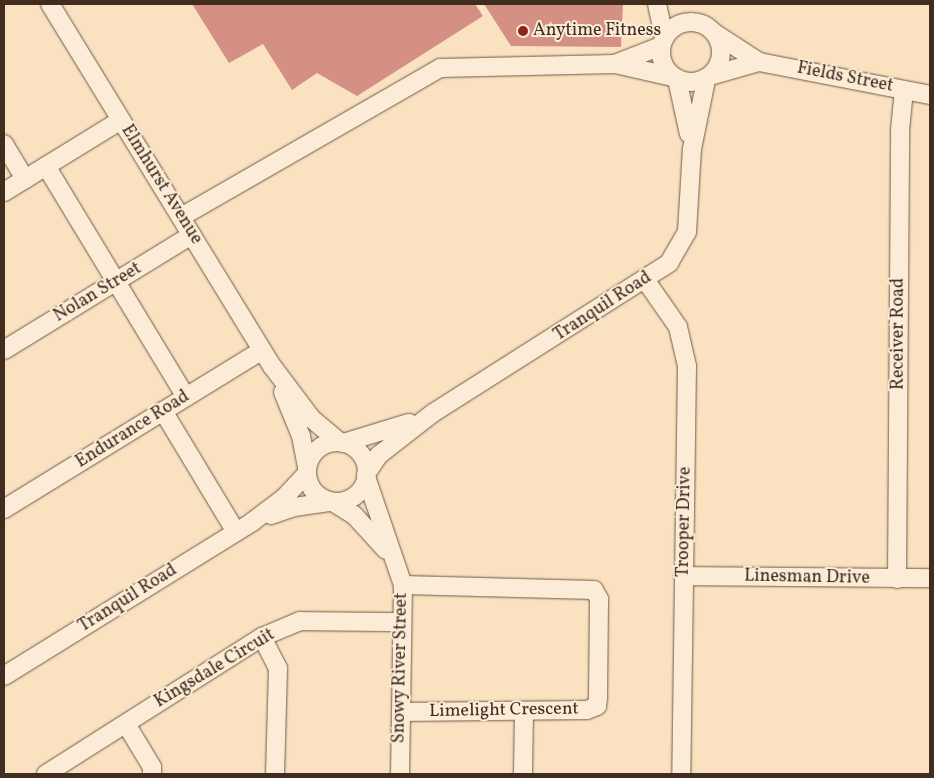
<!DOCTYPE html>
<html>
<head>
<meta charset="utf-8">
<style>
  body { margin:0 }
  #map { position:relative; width:934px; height:778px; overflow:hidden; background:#fae2c1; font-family:Vollkorn,serif }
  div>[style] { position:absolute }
  .building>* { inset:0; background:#d49085 }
  .roads { filter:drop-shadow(0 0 1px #6f5a48) drop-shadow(0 0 1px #6f5a48) }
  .minor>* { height:18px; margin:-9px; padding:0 9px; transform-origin:9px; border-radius:9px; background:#fcecd7 }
  .minor>.ring { margin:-9px; padding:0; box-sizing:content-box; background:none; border:18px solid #fcecd7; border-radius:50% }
  .dots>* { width:14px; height:14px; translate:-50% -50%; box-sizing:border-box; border:2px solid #fcecd7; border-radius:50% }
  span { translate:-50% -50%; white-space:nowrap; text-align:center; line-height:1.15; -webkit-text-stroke:4px #fcecd7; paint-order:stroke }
  .poi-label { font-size:18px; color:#412d1f }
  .left { translate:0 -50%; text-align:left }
  .street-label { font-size:18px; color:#412d1f }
  .frame { position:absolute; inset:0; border:5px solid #412d1f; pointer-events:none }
</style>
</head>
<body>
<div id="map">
  <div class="building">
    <div style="clip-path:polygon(192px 4px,475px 4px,483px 16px,357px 96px,317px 73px,292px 90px,263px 44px,229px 63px)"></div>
    <div style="clip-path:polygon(484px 4px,623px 4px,621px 47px,511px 46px)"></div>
  </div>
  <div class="roads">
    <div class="minor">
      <div style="left:50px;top:4px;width:425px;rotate:58.5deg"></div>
      <div style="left:272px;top:366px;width:66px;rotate:53deg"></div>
      <div style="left:312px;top:419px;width:35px;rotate:40deg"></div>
      <div style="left:657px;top:4px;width:35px;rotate:78deg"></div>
      <div class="ring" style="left:661px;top:22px;width:42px;height:42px"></div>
      <div style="left:716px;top:34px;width:51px;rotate:33.1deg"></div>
      <div style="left:759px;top:62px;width:174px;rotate:10.9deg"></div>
      <div style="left:615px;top:64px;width:49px;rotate:-21.4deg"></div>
      <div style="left:713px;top:75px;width:48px;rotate:-15.8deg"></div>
      <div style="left:677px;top:79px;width:56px;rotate:77.7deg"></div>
      <div style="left:4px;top:144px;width:41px;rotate:59deg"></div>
      <div style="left:46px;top:166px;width:270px;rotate:58.8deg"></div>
      <div style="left:4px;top:192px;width:137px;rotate:-31.6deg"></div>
      <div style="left:181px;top:217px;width:299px;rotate:-29.9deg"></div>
      <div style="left:440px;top:68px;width:175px;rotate:-1.3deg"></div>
      <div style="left:615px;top:64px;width:59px;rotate:12.6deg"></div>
      <div style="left:646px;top:281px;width:56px;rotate:55.2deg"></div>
      <div style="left:678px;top:327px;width:40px;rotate:77deg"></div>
      <div style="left:687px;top:366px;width:408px;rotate:90.8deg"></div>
      <div style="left:4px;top:350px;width:220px;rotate:-31.5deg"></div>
      <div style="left:283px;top:392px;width:48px;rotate:67.8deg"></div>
      <div style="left:301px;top:436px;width:32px;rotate:79deg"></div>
      <div style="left:163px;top:411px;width:141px;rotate:58.9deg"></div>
      <div class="ring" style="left:307px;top:442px;width:42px;height:42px"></div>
      <div style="left:343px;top:443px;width:69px;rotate:-16.9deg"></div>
      <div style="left:366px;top:474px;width:23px;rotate:-56deg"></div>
      <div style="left:379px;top:455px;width:68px;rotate:-37.9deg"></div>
      <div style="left:433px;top:413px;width:280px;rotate:-32.4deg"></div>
      <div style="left:669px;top:263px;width:36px;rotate:-60deg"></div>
      <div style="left:687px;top:232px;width:83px;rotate:-86.6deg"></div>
      <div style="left:692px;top:149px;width:70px;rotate:-78.5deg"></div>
      <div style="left:366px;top:477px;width:114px;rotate:71.1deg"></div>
      <div style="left:403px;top:585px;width:189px;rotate:90.9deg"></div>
      <div style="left:333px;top:502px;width:25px;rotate:32deg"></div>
      <div style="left:354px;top:515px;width:47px;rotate:47.6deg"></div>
      <div style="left:4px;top:509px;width:303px;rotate:-31.6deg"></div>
      <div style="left:271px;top:515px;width:24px;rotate:-19deg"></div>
      <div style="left:294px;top:507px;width:37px;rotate:-8deg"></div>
      <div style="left:683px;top:576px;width:247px;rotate:0.5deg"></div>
      <div style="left:897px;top:579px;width:449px;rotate:-89.6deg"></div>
      <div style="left:900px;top:130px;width:40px;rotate:-84.3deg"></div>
      <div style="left:262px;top:637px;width:35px;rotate:63deg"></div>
      <div style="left:278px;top:668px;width:106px;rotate:91.6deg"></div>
      <div style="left:4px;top:676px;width:292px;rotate:-31.8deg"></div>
      <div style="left:252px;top:522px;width:39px;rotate:-37deg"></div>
      <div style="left:283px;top:499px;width:35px;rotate:-47deg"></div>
      <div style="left:401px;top:712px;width:186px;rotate:-0.6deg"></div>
      <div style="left:587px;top:710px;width:11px;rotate:-22deg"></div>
      <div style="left:597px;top:706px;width:8px;rotate:-83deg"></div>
      <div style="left:598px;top:698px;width:99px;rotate:-89.4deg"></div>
      <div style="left:599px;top:599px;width:10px;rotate:-119deg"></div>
      <div style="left:594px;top:590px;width:191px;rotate:-178.5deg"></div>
      <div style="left:126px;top:724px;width:50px;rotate:58.8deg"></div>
      <div style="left:152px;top:767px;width:7px;rotate:90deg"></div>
      <div style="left:46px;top:774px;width:256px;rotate:-32.4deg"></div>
      <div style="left:262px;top:637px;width:41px;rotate:-22.8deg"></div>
      <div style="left:300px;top:621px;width:102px;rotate:0.6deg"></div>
      <div style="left:523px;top:774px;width:63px;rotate:-89.1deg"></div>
    </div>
  </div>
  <div class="dots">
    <div style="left:523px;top:31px;background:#8f2418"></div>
  </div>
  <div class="poi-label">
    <span class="left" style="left:533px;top:31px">Anytime Fitness</span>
  </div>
  <div class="street-label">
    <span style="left:845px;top:78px;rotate:11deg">Fields Street</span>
    <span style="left:161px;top:185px;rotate:58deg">Elmhurst Avenue</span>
    <span style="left:98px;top:293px;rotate:-31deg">Nolan Street</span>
    <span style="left:603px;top:307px;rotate:-33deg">Tranquil Road</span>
    <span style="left:899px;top:334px;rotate:-90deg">Receiver Road</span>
    <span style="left:133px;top:430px;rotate:-32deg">Endurance Road</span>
    <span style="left:685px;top:522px;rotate:-89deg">Trooper Drive</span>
    <span style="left:807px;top:578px;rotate:1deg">Linesman Drive</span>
    <span style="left:128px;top:599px;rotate:-32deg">Tranquil Road</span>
    <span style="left:401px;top:668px;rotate:-89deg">Snowy River Street</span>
    <span style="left:215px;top:669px;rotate:-31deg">Kingsdale Circuit</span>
    <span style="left:504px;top:711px;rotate:-1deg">Limelight Crescent</span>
  </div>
  <div class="frame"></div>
</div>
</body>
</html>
